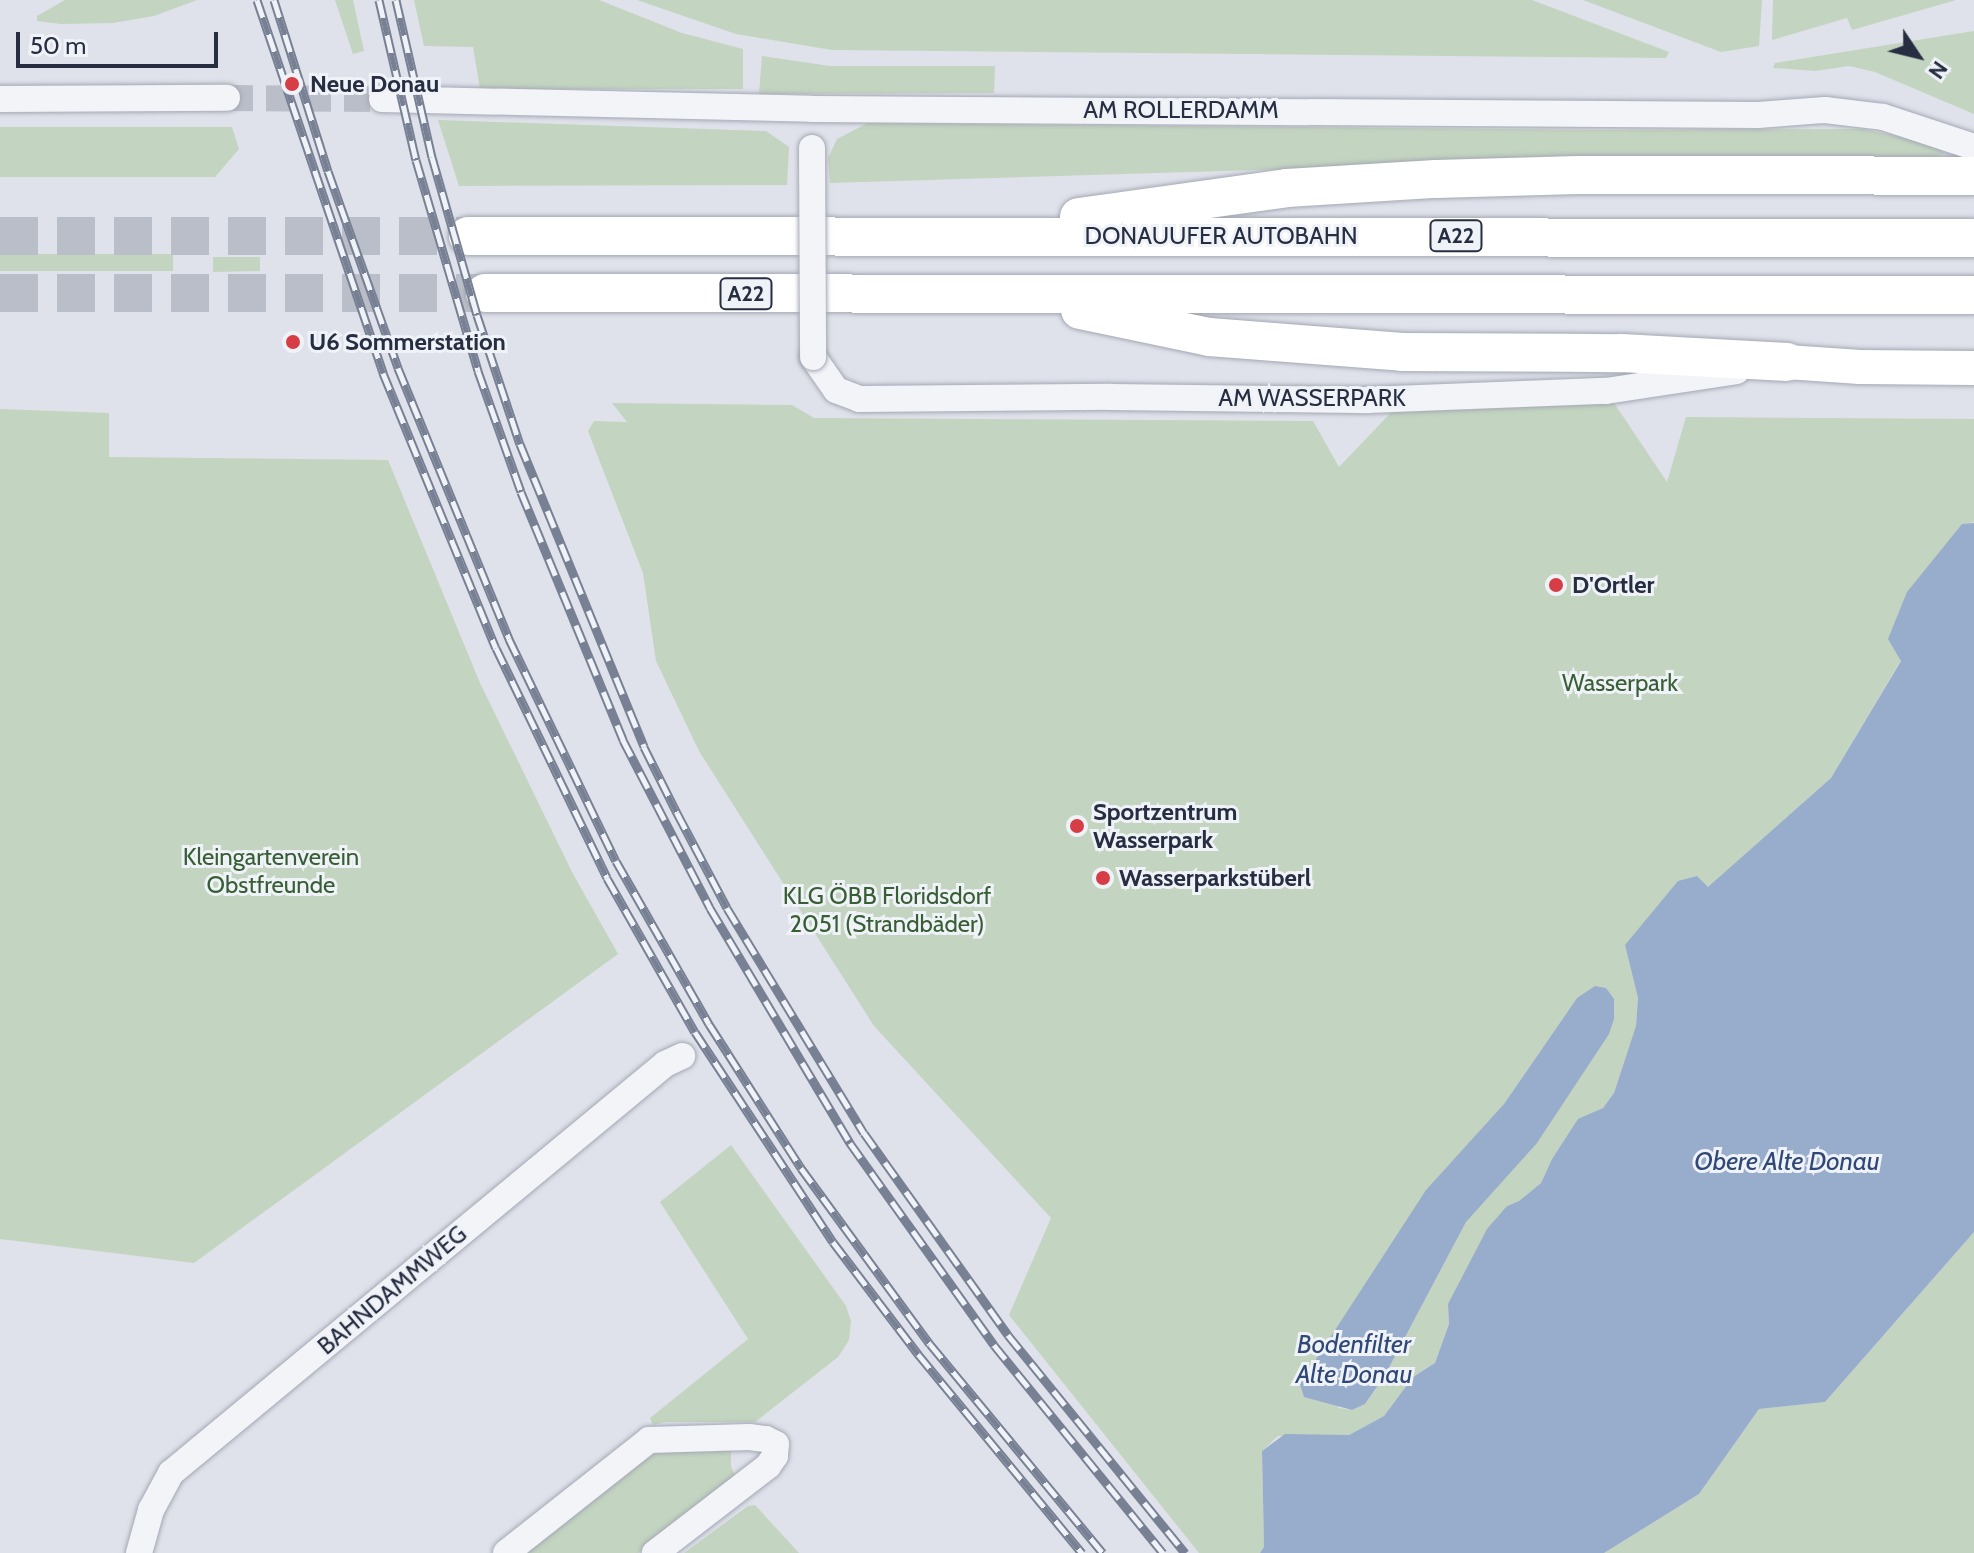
<!DOCTYPE html>
<html>
<head>
<meta charset="utf-8">
<style>
  body { margin:0 }
  #map { position:relative; width:1974px; height:1553px; overflow:hidden; background:#dfe2ea; font-family:Cabin,sans-serif }
  div>[style] { position:absolute }
  .green>* { inset:0; background:#c3d4c0 }
  .water>* { inset:0; background:#98accc }
  .minor-tunnel>* { height:26px; margin-top:-13px; transform-origin:0; background:repeating-linear-gradient(90deg,#babec8 0 26px,transparent 0 39px) }
  .highway-tunnel>* { height:38px; margin-top:-19px; transform-origin:0; background:repeating-linear-gradient(90deg,#babec8 0 38px,transparent 0 57px) }
  .roads { filter:drop-shadow(0 0 2px #a4a8b4) drop-shadow(0 0 2px #a4a8b4) }
  .minor>* { height:26px; margin:-13px; padding:0 13px; transform-origin:13px; border-radius:13px; background:#f2f4f8 }
  .major>* { height:34px; margin:-17px; padding:0 17px; transform-origin:17px; border-radius:17px; background:#fff }
  .highway>* { height:38px; margin:-19px; padding:0 19px; transform-origin:19px; border-radius:19px; background:#fff }
  .rail>* { height:9px; margin-top:-4.5px; transform-origin:0; background:repeating-linear-gradient(90deg,#eff2f7 0 18px,#788094 0 36px); box-sizing:border-box; border-block:2px solid #788094 }
  .bridges { filter:drop-shadow(0 0 2px #a4a8b4) drop-shadow(0 0 2px #a4a8b4) }
  .minor-bridge>* { height:26px; margin:-13px; padding:0 13px; transform-origin:13px; border-radius:13px; background:#f2f4f8 }
  .dots>* { width:22px; height:22px; translate:-50% -50%; box-sizing:border-box; border:4px solid #eff2f7; border-radius:50% }
  span { translate:-50% -50%; white-space:nowrap; text-align:center; line-height:1.15; -webkit-text-stroke:6px #eff2f7; paint-order:stroke }
  .shield-label span { padding:2px 6px; background:#eff2f7; border:2px solid; border-radius:6px; -webkit-text-stroke-width:0 }
  .shield-label { font-size:22px; color:#272e42; font-weight:700 }
  .poi-label { font-size:24px; color:#272e42; font-weight:700 }
  .left { translate:0 -50%; text-align:left }
  .street-label { font-size:24px; color:#272e42 }
  .park-label { font-size:24px; color:#375e34 }
  .water-label { font-size:26px; color:#2f4878; font-style:italic }
  .north { position:absolute; left:1878px; top:16px; width:80px; height:80px; -webkit-text-stroke:6px #eff2f7; paint-order:stroke; rotate:125deg; font-size:22px; font-weight:700; line-height:32px; text-align:center; color:#272e42 }
  .north::after { content:''; display:block; margin:auto; width:28px; height:36px; background:#272e42; clip-path:polygon(50% 0,100% 100%,50% 72%,0 100%) }
  .scale { position:absolute; left:16px; top:32px; width:202px; height:36px; box-sizing:border-box; border:4px solid #272e42; border-top:0; padding-left:10px; font-size:24px; line-height:28px; white-space:nowrap; color:#272e42; -webkit-text-stroke:6px #eff2f7; paint-order:stroke }
</style>
</head>
<body>
<div id="map">
  <div class="green">
    <div style="clip-path:polygon(65px 0,197px 0,154px 16px,113px 23px,61px 24px,37px 21px,37px 16px)"></div>
    <div style="clip-path:polygon(335px 0,353px 0,364px 51px,353px 54px)"></div>
    <div style="clip-path:polygon(414px 0,599px 0,682px 33px,743px 49px,743px 89px,480px 89px,473px 47px,424px 46px)"></div>
    <div style="clip-path:polygon(637px 0,1532px 0,1669px 52px,1666px 58px,832px 50px,736px 34px)"></div>
    <div style="clip-path:polygon(1583px 0,1762px 0,1759px 46px,1721px 52px)"></div>
    <div style="clip-path:polygon(1773px 0,1956px 0,1852px 30px,1847px 18px,1772px 40px)"></div>
    <div style="clip-path:polygon(1974px 31px,1974px 114px,1875px 72px,1849px 66px,1815px 71px,1773px 68px,1775px 63px)"></div>
    <div style="clip-path:polygon(762px 56px,830px 66px,995px 66px,994px 93px,759px 94px)"></div>
    <div style="clip-path:polygon(438px 120px,766px 131px,789px 147px,787px 185px,459px 186px)"></div>
    <div style="clip-path:polygon(868px 123px,1596px 130px,1862px 129px,1927px 142px,1945px 153px,1929px 161px,1587px 160px,830px 183px,828px 158px,837px 139px)"></div>
    <div style="clip-path:polygon(0 127px,232px 127px,239px 149px,215px 177px,0 177px)"></div>
    <div style="clip-path:polygon(0 254px,173px 254px,173px 271px,0 271px)"></div>
    <div style="clip-path:polygon(213px 257px,260px 257px,260px 271px,213px 272px)"></div>
    <div style="clip-path:polygon(evenodd,1606px 391px,1667px 482px,1686px 417px,1974px 419px,1974px 522px,1962px 525px,1901px 660px,1831px 778px,1708px 888px,1625px 945px,1638px 998px,1636px 1027px,1614px 1093px,1603px 1108px,1578px 1120px,1552px 1159px,1541px 1183px,1519px 1201px,1507px 1206px,1448px 1304px,1449px 1324px,1435px 1363px,1413px 1377px,1384px 1416px,1349px 1435px,1278px 1436px,1262px 1451px,1264px 1548px,1260px 1553px,1199px 1553px,1009px 1315px,1051px 1218px,874px 1026px,699px 751px,656px 661px,643px 573px,588px 431px,594px 421px,627px 422px,612px 403px,792px 405px,814px 418px,1313px 421px,1339px 467px,1404px 399px,1606px 391px,1577px 998px,1609px 1034px,1466px 1222px,1385px 1375px,1365px 1404px,1352px 1410px,1338px 1408px,1467px 1147px,1504px 1104px,1577px 998px)"></div>
    <div style="clip-path:polygon(0 409px,109px 413px,109px 457px,388px 460px,480px 683px,572px 872px,618px 954px,194px 1263px,0 1239px)"></div>
    <div style="clip-path:polygon(731px 1145px,846px 1306px,851px 1321px,849px 1340px,838px 1357px,755px 1422px,666px 1422px,653px 1425px,650px 1418px,748px 1339px,660px 1202px)"></div>
    <div style="clip-path:polygon(1974px 1232px,1974px 1553px,1604px 1553px,1699px 1494px,1759px 1409px,1825px 1402px)"></div>
    <div style="clip-path:polygon(677px 1448px,731px 1449px,731px 1467px,738px 1481px,667px 1538px,638px 1553px,519px 1553px,648px 1455px)"></div>
    <div style="clip-path:polygon(755px 1505px,799px 1553px,684px 1553px,748px 1506px)"></div>
  </div>
  <div class="water">
    <div style="clip-path:polygon(1974px 523px,1974px 1232px,1825px 1402px,1759px 1409px,1699px 1494px,1604px 1553px,1260px 1553px,1264px 1547px,1262px 1451px,1285px 1434px,1349px 1435px,1384px 1416px,1413px 1377px,1435px 1363px,1449px 1324px,1448px 1304px,1487px 1229px,1507px 1206px,1519px 1201px,1541px 1183px,1552px 1159px,1578px 1119px,1603px 1108px,1614px 1093px,1636px 1026px,1638px 998px,1625px 945px,1678px 881px,1697px 876px,1708px 887px,1831px 778px,1901px 661px,1888px 639px,1907px 592px,1962px 524px)"></div>
    <div style="clip-path:polygon(1595px 986px,1606px 988px,1614px 999px,1614px 1019px,1609px 1034px,1537px 1143px,1466px 1222px,1385px 1375px,1365px 1404px,1352px 1410px,1304px 1397px,1300px 1384px,1426px 1190px,1504px 1104px,1577px 998px)"></div>
  </div>
  <div class="minor-tunnel">
    <div style="left:227px;top:98px;width:155px;rotate:0.4deg"></div>
  </div>
  <div class="highway-tunnel">
    <div style="left:0;top:236px;width:468px"></div>
    <div style="left:0;top:293px;width:485px"></div>
  </div>
  <div class="roads">
    <div class="minor">
      <div style="left:0;top:99px;width:227px;rotate:-0.3deg"></div>
      <div style="left:382px;top:99px;width:430px;rotate:1.3deg"></div>
      <div style="left:812px;top:109px;width:946px;rotate:0.36deg"></div>
      <div style="left:1758px;top:115px;width:67px;rotate:-4.3deg"></div>
      <div style="left:1825px;top:110px;width:58px;rotate:6.9deg"></div>
      <div style="left:1883px;top:117px;width:96px;rotate:18.2deg"></div>
      <div style="left:813px;top:357px;width:40px;rotate:55.1deg"></div>
      <div style="left:836px;top:390px;width:25px;rotate:21deg"></div>
      <div style="left:859px;top:399px;width:252px;rotate:-0.5deg"></div>
      <div style="left:1111px;top:397px;width:257px;rotate:0.7deg"></div>
      <div style="left:1368px;top:400px;width:238px;rotate:-2.2deg"></div>
      <div style="left:1606px;top:391px;width:132px;rotate:-8.7deg"></div>
      <div style="left:139px;top:1553px;width:45px;rotate:-74.4deg"></div>
      <div style="left:151px;top:1510px;width:42px;rotate:-61.6deg"></div>
      <div style="left:171px;top:1473px;width:641px;rotate:-39.62deg"></div>
      <div style="left:665px;top:1064px;width:19px;rotate:-25deg"></div>
      <div style="left:506px;top:1553px;width:182px;rotate:-38.3deg"></div>
      <div style="left:649px;top:1440px;width:100px;rotate:-1.7deg"></div>
      <div style="left:749px;top:1437px;width:17px;rotate:7deg"></div>
      <div style="left:766px;top:1439px;width:11px;rotate:27deg"></div>
      <div style="left:776px;top:1444px;width:12px;rotate:95deg"></div>
      <div style="left:775px;top:1456px;width:12px;rotate:125deg"></div>
      <div style="left:768px;top:1466px;width:143px;rotate:142.4deg"></div>
    </div>
    <div class="major">
      <div style="left:1787px;top:362px;width:73px;rotate:3.9deg"></div>
      <div style="left:1860px;top:367px;width:114px;rotate:0.5deg"></div>
    </div>
    <div class="highway">
      <div style="left:1079px;top:217px;width:210px;rotate:-7.9deg"></div>
      <div style="left:1287px;top:188px;width:149px;rotate:-3.5deg"></div>
      <div style="left:1436px;top:179px;width:146px;rotate:-1.6deg"></div>
      <div style="left:1582px;top:175px;width:392px;rotate:0.1deg"></div>
      <div style="left:468px;top:236px;width:1506px;rotate:0.08deg"></div>
      <div style="left:485px;top:293px;width:1489px;rotate:0.08deg"></div>
      <div style="left:1080px;top:310px;width:132px;rotate:11.8deg"></div>
      <div style="left:1209px;top:337px;width:194px;rotate:4.4deg"></div>
      <div style="left:1402px;top:352px;width:220px;rotate:0.3deg"></div>
      <div style="left:1622px;top:353px;width:165px;rotate:3.1deg"></div>
    </div>
  </div>
  <div class="rail">
    <div style="left:257px;top:0;width:394px;rotate:71.3deg"></div>
    <div style="left:383px;top:373px;width:297px;rotate:67.7deg"></div>
    <div style="left:496px;top:648px;width:255px;rotate:64.2deg"></div>
    <div style="left:607px;top:878px;width:177px;rotate:60.3deg"></div>
    <div style="left:695px;top:1032px;width:251px;rotate:56.7deg"></div>
    <div style="left:833px;top:1242px;width:141px;rotate:52.8deg"></div>
    <div style="left:918px;top:1354px;width:258px;rotate:50.5deg"></div>
    <div style="left:274px;top:0;width:179px;rotate:72.5deg"></div>
    <div style="left:328px;top:171px;width:209px;rotate:70.4deg"></div>
    <div style="left:398px;top:368px;width:293px;rotate:67.7deg"></div>
    <div style="left:509px;top:639px;width:246px;rotate:64.3deg"></div>
    <div style="left:616px;top:861px;width:188px;rotate:60.3deg"></div>
    <div style="left:709px;top:1024px;width:171px;rotate:57.4deg"></div>
    <div style="left:801px;top:1168px;width:218px;rotate:53.8deg"></div>
    <div style="left:930px;top:1344px;width:271px;rotate:50.4deg"></div>
    <div style="left:379px;top:0;width:164px;rotate:77deg"></div>
    <div style="left:416px;top:160px;width:220px;rotate:73.6deg"></div>
    <div style="left:478px;top:371px;width:128px;rotate:70.4deg"></div>
    <div style="left:521px;top:492px;width:268px;rotate:67.6deg"></div>
    <div style="left:623px;top:740px;width:189px;rotate:62.6deg"></div>
    <div style="left:710px;top:908px;width:274px;rotate:59.2deg"></div>
    <div style="left:850px;top:1143px;width:248px;rotate:54.5deg"></div>
    <div style="left:994px;top:1345px;width:268px;rotate:50.9deg"></div>
    <div style="left:396px;top:0;width:161px;rotate:77.1deg"></div>
    <div style="left:432px;top:157px;width:164px;rotate:74.1deg"></div>
    <div style="left:477px;top:315px;width:136px;rotate:71.6deg"></div>
    <div style="left:520px;top:444px;width:327px;rotate:67.7deg"></div>
    <div style="left:644px;top:747px;width:74px;rotate:63.4deg"></div>
    <div style="left:677px;top:813px;width:107px;rotate:62.2deg"></div>
    <div style="left:727px;top:908px;width:263px;rotate:58.7deg"></div>
    <div style="left:864px;top:1133px;width:248px;rotate:54.5deg"></div>
    <div style="left:1008px;top:1335px;width:281px;rotate:50.9deg"></div>
  </div>
  <div class="bridges">
    <div class="minor-bridge">
      <div style="left:812px;top:148px;width:209px;rotate:89.7deg"></div>
    </div>
  </div>
  <div class="dots">
    <div style="left:292px;top:84px;background:#d63d45"></div>
    <div style="left:293px;top:342px;background:#d63d45"></div>
    <div style="left:1556px;top:585px;background:#d63d45"></div>
    <div style="left:1077px;top:826px;background:#d63d45"></div>
    <div style="left:1103px;top:878px;background:#d63d45"></div>
  </div>
  <div class="shield-label">
    <span style="left:1456px;top:236px">A22</span>
    <span style="left:746px;top:294px">A22</span>
  </div>
  <div class="poi-label">
    <span class="left" style="left:310px;top:84px">Neue Donau</span>
    <span class="left" style="left:309px;top:342px">U6 Sommerstation</span>
    <span class="left" style="left:1572px;top:585px">D'Ortler</span>
    <span class="left" style="left:1093px;top:826px">Sportzentrum<br>Wasserpark</span>
    <span class="left" style="left:1119px;top:878px">Wasserparkstüberl</span>
  </div>
  <div class="street-label">
    <span style="left:1181px;top:110px">AM ROLLERDAMM</span>
    <span style="left:1221px;top:236px">DONAUUFER AUTOBAHN</span>
    <span style="left:1312px;top:398px">AM WASSERPARK</span>
    <span style="left:392px;top:1290px;rotate:-40deg">BAHNDAMMWEG</span>
  </div>
  <div class="park-label">
    <span style="left:1620px;top:683px">Wasserpark</span>
    <span style="left:271px;top:871px">Kleingartenverein<br>Obstfreunde</span>
    <span style="left:887px;top:910px">KLG ÖBB Floridsdorf<br>2051 (Strandbäder)</span>
  </div>
  <div class="water-label">
    <span style="left:1787px;top:1162px">Obere Alte Donau</span>
    <span style="left:1354px;top:1360px">Bodenfilter<br>Alte Donau</span>
  </div>
  <div class="north">N</div>
  <div class="scale">50 m</div>
</div>
</body>
</html>
